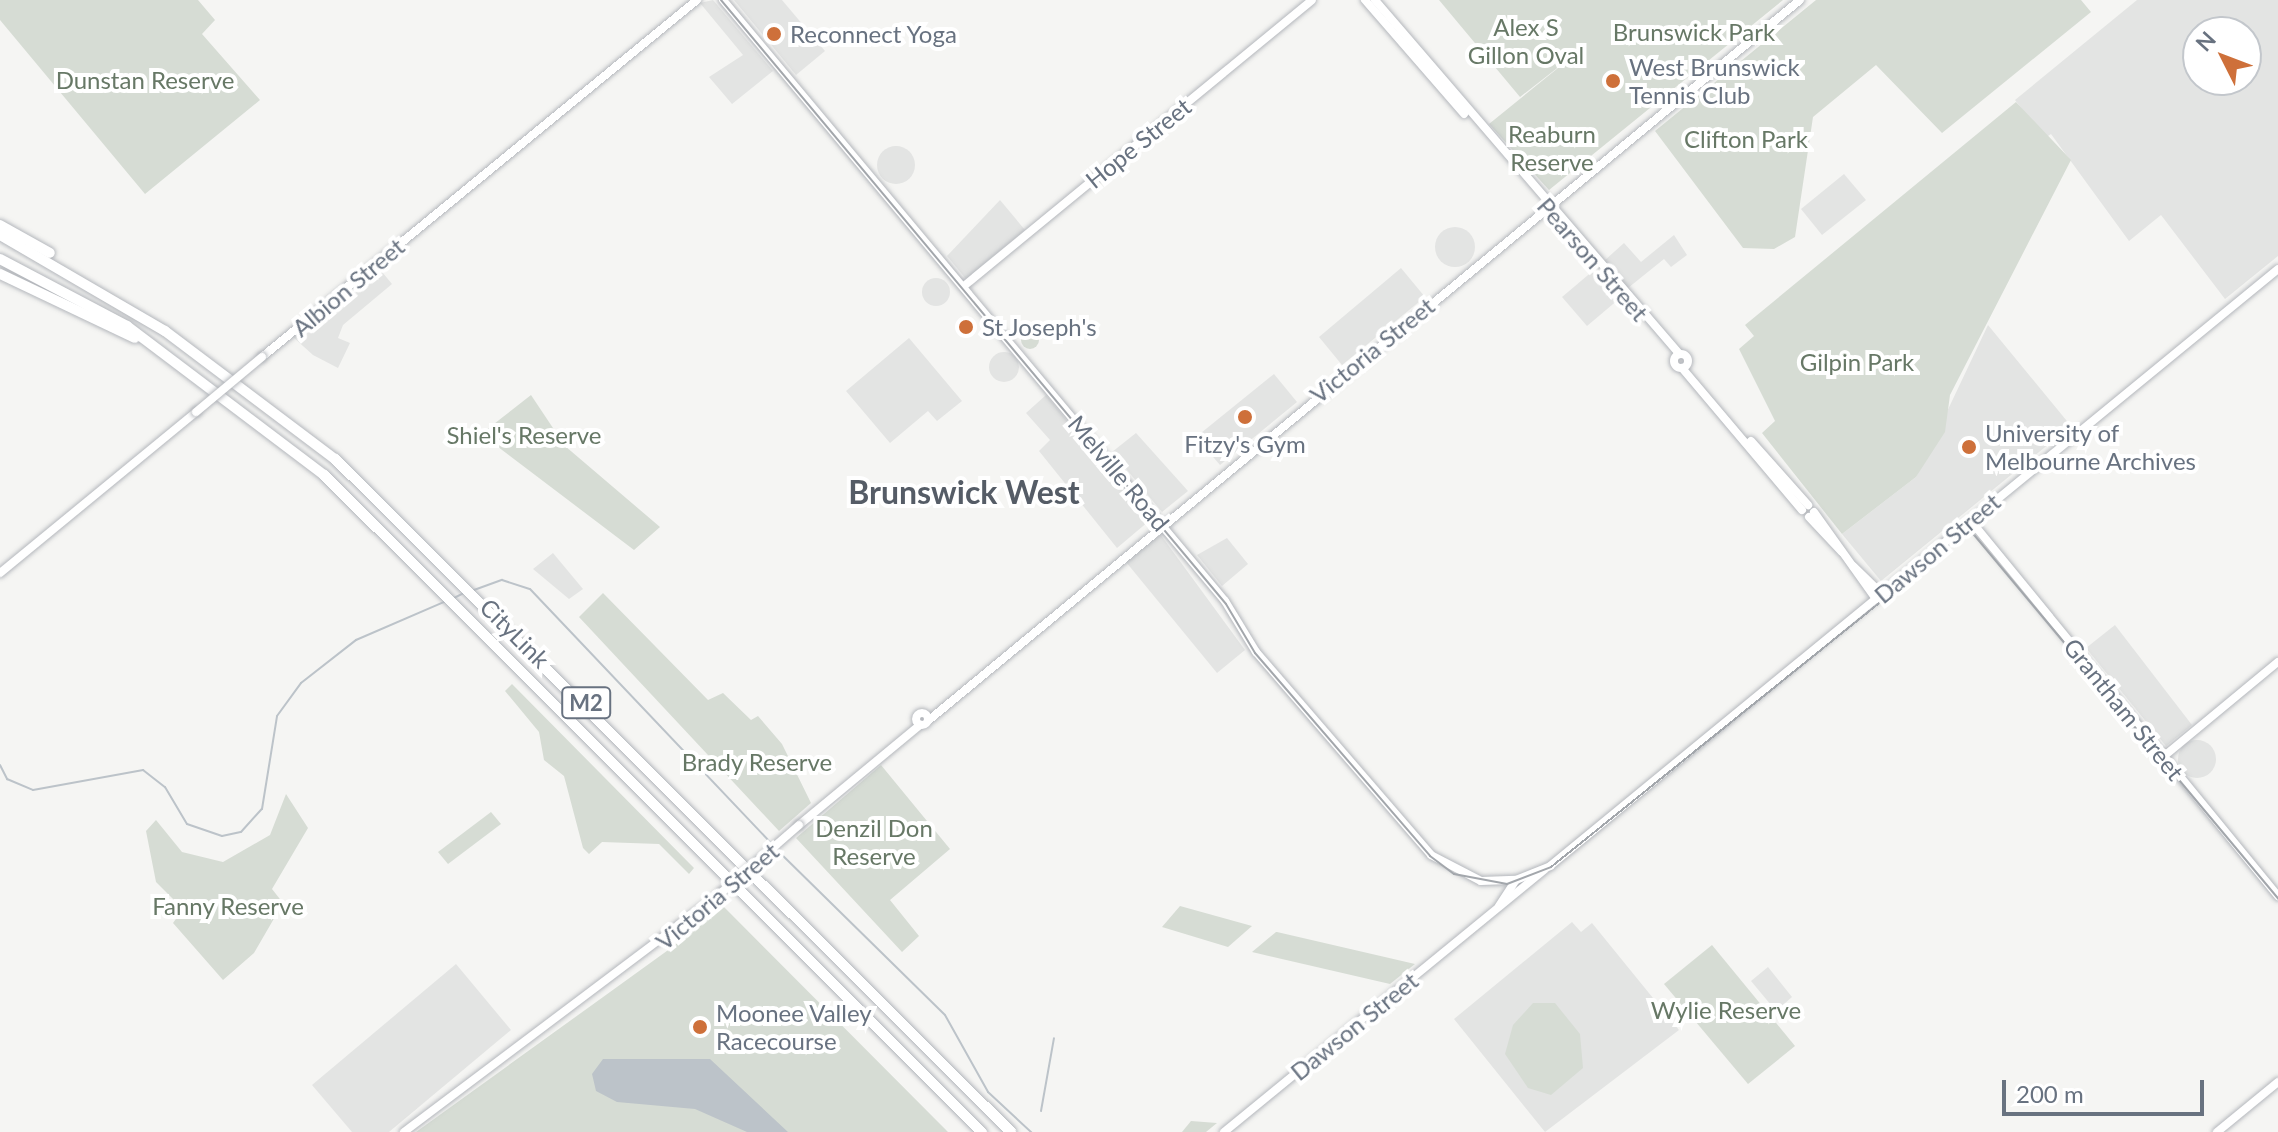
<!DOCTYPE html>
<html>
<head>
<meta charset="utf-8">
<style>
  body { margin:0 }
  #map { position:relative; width:2278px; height:1132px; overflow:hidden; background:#f5f5f3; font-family:Lato,sans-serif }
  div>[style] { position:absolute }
  .built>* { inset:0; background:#e3e4e3 }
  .round { border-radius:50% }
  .green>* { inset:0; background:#d6dcd4 }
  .water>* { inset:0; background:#bcc3c9 }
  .stream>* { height:2px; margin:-1px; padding:0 1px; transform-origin:1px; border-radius:1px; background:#bcc3c9 }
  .roads { filter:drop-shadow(0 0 2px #b4b7bc) drop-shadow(0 0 2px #b4b7bc) }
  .secondary>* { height:8px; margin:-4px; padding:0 4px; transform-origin:4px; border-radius:4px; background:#fff }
  .secondary>.ring { margin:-4px; padding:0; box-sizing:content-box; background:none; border:8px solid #fff; border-radius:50% }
  .primary>* { height:8px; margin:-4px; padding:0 4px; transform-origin:4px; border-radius:4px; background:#fff }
  .highway>* { height:10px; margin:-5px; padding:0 5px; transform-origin:5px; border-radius:5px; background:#fff }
  .tram>* { height:2px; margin:-1px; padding:0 1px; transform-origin:1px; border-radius:1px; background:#a3a7ac }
  .bridges { filter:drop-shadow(0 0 2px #b4b7bc) drop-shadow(0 0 2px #b4b7bc) }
  .secondary-bridge>* { height:8px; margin:-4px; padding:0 4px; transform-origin:4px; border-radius:4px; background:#fff }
  .dots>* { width:22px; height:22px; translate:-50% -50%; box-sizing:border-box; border:4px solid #fff; border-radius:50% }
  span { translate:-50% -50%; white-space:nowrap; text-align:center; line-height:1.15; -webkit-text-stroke:8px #fff; paint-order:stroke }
  .shield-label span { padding:2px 6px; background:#fff; border:2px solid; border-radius:6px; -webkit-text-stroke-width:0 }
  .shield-label { font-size:22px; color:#687280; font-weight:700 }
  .park-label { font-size:24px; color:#677866 }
  .poi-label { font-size:24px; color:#687280 }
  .left { translate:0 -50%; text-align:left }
  .street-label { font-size:24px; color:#687280 }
  .district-label { font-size:32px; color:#555c66; font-weight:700 }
  .north { position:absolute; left:2182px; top:16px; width:80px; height:80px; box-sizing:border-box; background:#fff; border:2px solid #c3c7cc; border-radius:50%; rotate:312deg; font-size:22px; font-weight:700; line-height:32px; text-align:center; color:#687280 }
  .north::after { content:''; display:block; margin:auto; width:28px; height:36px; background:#ce703a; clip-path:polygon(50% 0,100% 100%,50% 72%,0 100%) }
  .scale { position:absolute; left:2002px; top:1080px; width:202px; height:36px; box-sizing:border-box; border:4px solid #687280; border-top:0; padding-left:10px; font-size:24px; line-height:28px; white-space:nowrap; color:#687280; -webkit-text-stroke:6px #fff; paint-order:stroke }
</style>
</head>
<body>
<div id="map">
  <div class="built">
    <div style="clip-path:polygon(713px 0,773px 71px,732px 104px,709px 77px,743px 55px,700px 3px)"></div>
    <div style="clip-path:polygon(734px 0,782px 0,825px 51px,796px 75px)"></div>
    <div style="clip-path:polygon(evenodd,2137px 0,2278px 0,2278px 256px,2225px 299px,2161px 215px,2129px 241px,2051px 134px,2045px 138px,2015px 100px,2137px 0,2198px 32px,2246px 32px,2246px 80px,2198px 80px,2198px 32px)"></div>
    <div class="round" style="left:877px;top:146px;width:38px;height:38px"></div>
    <div style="clip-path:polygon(1844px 174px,1866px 200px,1822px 235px,1801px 209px)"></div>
    <div style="clip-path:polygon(1000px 200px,1025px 230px,966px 279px,947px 256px)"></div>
    <div class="round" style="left:1435px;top:227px;width:40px;height:40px"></div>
    <div style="clip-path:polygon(1674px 235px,1687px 255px,1671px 267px,1664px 259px,1628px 288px,1604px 261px,1624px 243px,1641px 262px)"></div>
    <div style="clip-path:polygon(378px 267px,392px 284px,343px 325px,338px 338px,350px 343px,338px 368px,313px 355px,293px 337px)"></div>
    <div style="clip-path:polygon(1401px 268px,1425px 297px,1342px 365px,1319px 337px)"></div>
    <div style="clip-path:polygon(1594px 270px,1619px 299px,1587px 326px,1562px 297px)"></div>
    <div class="round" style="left:922px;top:278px;width:28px;height:28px"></div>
    <div style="clip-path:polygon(1988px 325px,2071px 426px,1881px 581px,1842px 534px,1916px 477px)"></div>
    <div style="clip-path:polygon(909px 338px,962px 401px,937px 421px,928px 411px,890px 443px,846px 391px)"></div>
    <div class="round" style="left:989px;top:352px;width:30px;height:30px"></div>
    <div style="clip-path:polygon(1274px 374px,1297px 402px,1220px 465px,1196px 437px)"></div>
    <div style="clip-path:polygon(1046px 395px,1149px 521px,1117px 548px,1039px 451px,1050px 440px,1026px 413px)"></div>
    <div style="clip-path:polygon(1136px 433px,1188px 491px,1162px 512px,1112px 452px)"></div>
    <div style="clip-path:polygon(1160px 534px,1245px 650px,1217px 673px,1126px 562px)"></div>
    <div style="clip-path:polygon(1227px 538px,1248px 564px,1222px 586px,1197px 555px)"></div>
    <div style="clip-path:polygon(553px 553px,583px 589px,569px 599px,533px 569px)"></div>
    <div style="clip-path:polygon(2115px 625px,2192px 725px,2166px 746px,2086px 648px)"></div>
    <div class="round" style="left:2178px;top:740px;width:38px;height:38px"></div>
    <div style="clip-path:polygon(1572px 922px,1581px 932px,1592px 923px,1679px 1030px,1545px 1132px,1454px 1019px)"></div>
    <div style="clip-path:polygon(456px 964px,511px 1030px,389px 1132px,352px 1132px,312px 1085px)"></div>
    <div style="clip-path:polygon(1768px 967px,1792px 997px,1776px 1011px,1751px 981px)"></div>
  </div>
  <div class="green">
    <div style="clip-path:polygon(0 0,198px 0,215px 20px,202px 34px,260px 100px,145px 194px,0 20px)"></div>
    <div style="clip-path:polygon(1439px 0,1783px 0,1549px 190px,1489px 124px,1579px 51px,1520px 97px)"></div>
    <div style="clip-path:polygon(1816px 0,2081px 0,2091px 12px,1942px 133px,1876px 65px,1813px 117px,1795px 237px,1774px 249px,1743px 248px,1655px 131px)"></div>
    <div style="clip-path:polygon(2016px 102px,2071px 160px,1950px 395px,1945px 432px,1916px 477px,1842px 534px,1762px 433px,1775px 421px,1739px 349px,1754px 336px,1745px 325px)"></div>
    <div class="round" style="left:1021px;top:331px;width:18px;height:18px"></div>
    <div style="clip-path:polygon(531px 395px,565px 446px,660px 527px,634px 550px,481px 434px)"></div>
    <div style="clip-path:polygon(603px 593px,708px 700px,723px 693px,751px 720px,758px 716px,782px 744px,811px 803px,779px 831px,579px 617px)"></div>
    <div style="clip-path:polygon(512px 684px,694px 868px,689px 874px,659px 844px,602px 842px,589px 854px,583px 848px,564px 776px,544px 760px,539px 732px,505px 691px)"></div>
    <div style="clip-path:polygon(881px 765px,950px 849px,890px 900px,919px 936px,902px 952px,796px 838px)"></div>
    <div style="clip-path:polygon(286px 794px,308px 828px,272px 889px,283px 903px,254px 953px,223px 980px,173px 923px,183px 909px,156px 882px,146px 831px,156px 820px,182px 852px,223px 862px,270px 835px)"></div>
    <div style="clip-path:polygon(491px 812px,501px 824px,448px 864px,438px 852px)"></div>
    <div style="clip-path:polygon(723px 906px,948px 1132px,416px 1132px,671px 948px)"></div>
    <div style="clip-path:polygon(1180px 906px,1252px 926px,1228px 947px,1162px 927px)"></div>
    <div style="clip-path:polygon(1276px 932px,1277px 932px,1415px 964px,1390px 984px,1252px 952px)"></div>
    <div style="clip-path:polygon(1712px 945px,1795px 1046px,1748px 1084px,1664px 984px)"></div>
    <div style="clip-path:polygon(1533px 1003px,1555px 1003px,1580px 1034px,1583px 1068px,1551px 1095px,1528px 1088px,1505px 1054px,1513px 1025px)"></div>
    <div style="clip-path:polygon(1191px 1121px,1217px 1123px,1206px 1132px,1182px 1132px)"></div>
  </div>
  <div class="water">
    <div style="clip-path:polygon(603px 1059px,710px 1059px,788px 1132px,747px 1132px,695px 1109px,617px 1102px,596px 1091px,592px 1074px)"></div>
  </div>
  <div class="stream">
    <div style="left:474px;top:590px;width:30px;rotate:-20deg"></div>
    <div style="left:502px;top:580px;width:29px;rotate:18deg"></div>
    <div style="left:530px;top:589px;width:350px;rotate:46.5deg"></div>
    <div style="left:452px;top:599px;width:13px;rotate:-27deg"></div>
    <div style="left:0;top:765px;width:16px;rotate:63deg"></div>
    <div style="left:7px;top:779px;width:28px;rotate:23deg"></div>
    <div style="left:33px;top:790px;width:112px;rotate:-10.3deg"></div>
    <div style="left:143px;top:770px;width:28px;rotate:38deg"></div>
    <div style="left:165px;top:787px;width:43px;rotate:59.3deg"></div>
    <div style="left:187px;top:824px;width:37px;rotate:19deg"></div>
    <div style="left:222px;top:836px;width:19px;rotate:-12deg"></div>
    <div style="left:241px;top:832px;width:31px;rotate:-48deg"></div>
    <div style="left:262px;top:809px;width:94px;rotate:-80.8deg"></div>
    <div style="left:277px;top:716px;width:41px;rotate:-54deg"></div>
    <div style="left:301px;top:683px;width:70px;rotate:-38deg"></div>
    <div style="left:356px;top:640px;width:98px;rotate:-23.4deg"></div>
    <div style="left:775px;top:848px;width:238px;rotate:44.5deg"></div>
    <div style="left:945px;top:1015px;width:88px;rotate:60.8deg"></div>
    <div style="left:988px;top:1092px;width:59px;rotate:42.9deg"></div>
    <div style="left:1041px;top:1111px;width:74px;rotate:-79.9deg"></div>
  </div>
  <div class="roads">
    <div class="secondary">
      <div style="left:723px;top:0;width:783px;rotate:50.13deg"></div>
      <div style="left:1225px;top:601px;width:60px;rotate:58.7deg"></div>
      <div style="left:1256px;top:652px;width:268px;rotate:49.2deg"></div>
      <div style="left:1431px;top:855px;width:56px;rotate:27.5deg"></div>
      <div style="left:1481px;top:881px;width:35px;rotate:-2deg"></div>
      <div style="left:1516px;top:880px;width:37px;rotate:-22deg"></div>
      <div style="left:1550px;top:866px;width:941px;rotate:-39.35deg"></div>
      <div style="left:1365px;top:0;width:151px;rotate:49deg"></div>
      <div style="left:1375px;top:0;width:467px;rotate:49.3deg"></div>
      <div style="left:964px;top:286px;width:450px;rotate:-39.4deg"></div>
      <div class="ring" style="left:1674px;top:354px;width:6px;height:6px"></div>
      <div style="left:262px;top:357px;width:563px;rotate:-39.38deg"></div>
      <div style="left:1682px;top:368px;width:186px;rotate:49.8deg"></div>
      <div style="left:1751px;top:441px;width:86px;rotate:48.3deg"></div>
      <div style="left:1814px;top:512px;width:107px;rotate:54.5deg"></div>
      <div style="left:1809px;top:517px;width:48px;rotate:46.7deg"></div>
      <div style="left:1971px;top:521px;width:485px;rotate:50.7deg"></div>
      <div style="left:1853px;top:566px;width:40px;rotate:44deg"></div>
      <div style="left:0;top:573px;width:254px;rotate:-39.4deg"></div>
      <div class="ring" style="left:916px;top:713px;width:4px;height:4px"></div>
      <div style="left:929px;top:720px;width:1130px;rotate:-39.58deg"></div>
      <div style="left:2163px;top:757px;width:149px;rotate:-39.6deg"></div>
      <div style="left:799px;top:825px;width:157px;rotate:-39.6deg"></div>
      <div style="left:1499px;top:906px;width:30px;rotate:-57deg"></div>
      <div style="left:404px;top:1132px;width:398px;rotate:-37deg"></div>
      <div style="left:1224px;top:1132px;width:414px;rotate:-39.3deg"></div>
    </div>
    <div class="primary">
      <div style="left:2217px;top:1132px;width:79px;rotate:-39.3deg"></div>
    </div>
    <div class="highway">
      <div style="left:0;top:225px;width:57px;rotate:29.2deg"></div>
      <div style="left:0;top:235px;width:191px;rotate:30.2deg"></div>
      <div style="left:165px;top:331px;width:213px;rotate:37deg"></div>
      <div style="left:335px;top:459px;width:954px;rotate:44.87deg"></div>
      <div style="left:0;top:259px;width:144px;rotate:27.8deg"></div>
      <div style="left:127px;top:326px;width:247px;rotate:37.1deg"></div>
      <div style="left:324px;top:475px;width:930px;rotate:44.96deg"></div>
      <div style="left:0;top:274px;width:149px;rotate:25.4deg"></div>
    </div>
  </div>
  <div class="tram">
    <div style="left:721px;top:0;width:787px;rotate:50.1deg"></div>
    <div style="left:1226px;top:604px;width:57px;rotate:59.4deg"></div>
    <div style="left:1255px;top:653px;width:268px;rotate:49.2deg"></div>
    <div style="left:1430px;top:856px;width:30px;rotate:37deg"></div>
    <div style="left:1454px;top:874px;width:54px;rotate:10.7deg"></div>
    <div style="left:1507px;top:884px;width:47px;rotate:-21.1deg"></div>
    <div style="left:1551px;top:867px;width:538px;rotate:-38.81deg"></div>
    <div style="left:1970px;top:530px;width:481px;rotate:50.1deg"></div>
  </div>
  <div class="bridges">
    <div class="secondary-bridge">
      <div style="left:196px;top:412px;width:86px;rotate:-39.8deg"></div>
      <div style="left:722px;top:892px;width:102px;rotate:-41deg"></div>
    </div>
  </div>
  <div class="dots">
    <div style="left:774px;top:34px;background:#ce703a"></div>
    <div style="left:1613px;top:81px;background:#ce703a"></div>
    <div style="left:966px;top:327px;background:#ce703a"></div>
    <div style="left:1245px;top:417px;background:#ce703a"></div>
    <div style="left:1969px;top:447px;background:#ce703a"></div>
    <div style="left:700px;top:1027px;background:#ce703a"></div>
  </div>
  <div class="shield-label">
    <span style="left:586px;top:703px">M2</span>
  </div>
  <div class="park-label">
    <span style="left:1526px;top:41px">Alex S<br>Gillon Oval</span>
    <span style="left:1694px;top:32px">Brunswick Park</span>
    <span style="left:145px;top:80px">Dunstan Reserve</span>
    <span style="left:1552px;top:148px">Reaburn<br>Reserve</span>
    <span style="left:1746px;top:139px">Clifton Park</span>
    <span style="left:1857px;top:362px">Gilpin Park</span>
    <span style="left:524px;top:435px">Shiel's Reserve</span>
    <span style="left:757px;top:762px">Brady Reserve</span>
    <span style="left:874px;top:842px">Denzil Don<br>Reserve</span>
    <span style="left:228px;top:906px">Fanny Reserve</span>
    <span style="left:1726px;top:1010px">Wylie Reserve</span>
  </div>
  <div class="poi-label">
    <span class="left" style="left:790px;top:34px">Reconnect Yoga</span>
    <span class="left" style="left:1629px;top:81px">West Brunswick<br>Tennis Club</span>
    <span class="left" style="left:982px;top:327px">St Joseph's</span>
    <span class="left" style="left:1985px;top:447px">University of<br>Melbourne Archives</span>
    <span style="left:1245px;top:444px">Fitzy's Gym</span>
    <span class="left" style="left:716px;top:1027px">Moonee Valley<br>Racecourse</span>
  </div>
  <div class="street-label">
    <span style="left:1138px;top:143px;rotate:-39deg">Hope Street</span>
    <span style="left:1593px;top:259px;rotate:49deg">Pearson Street</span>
    <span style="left:348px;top:287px;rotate:-40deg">Albion Street</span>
    <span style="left:1372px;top:350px;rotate:-39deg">Victoria Street</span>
    <span style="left:1119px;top:473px;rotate:50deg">Melville Road</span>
    <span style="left:1937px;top:548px;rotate:-40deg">Dawson Street</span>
    <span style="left:515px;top:633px;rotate:45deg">CityLink</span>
    <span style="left:2124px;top:709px;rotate:51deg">Grantham Street</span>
    <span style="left:717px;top:896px;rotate:-40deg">Victoria Street</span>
    <span style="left:1354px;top:1026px;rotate:-39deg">Dawson Street</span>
  </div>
  <div class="district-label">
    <span style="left:964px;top:492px">Brunswick West</span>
  </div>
  <div class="north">N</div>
  <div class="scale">200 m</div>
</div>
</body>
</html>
